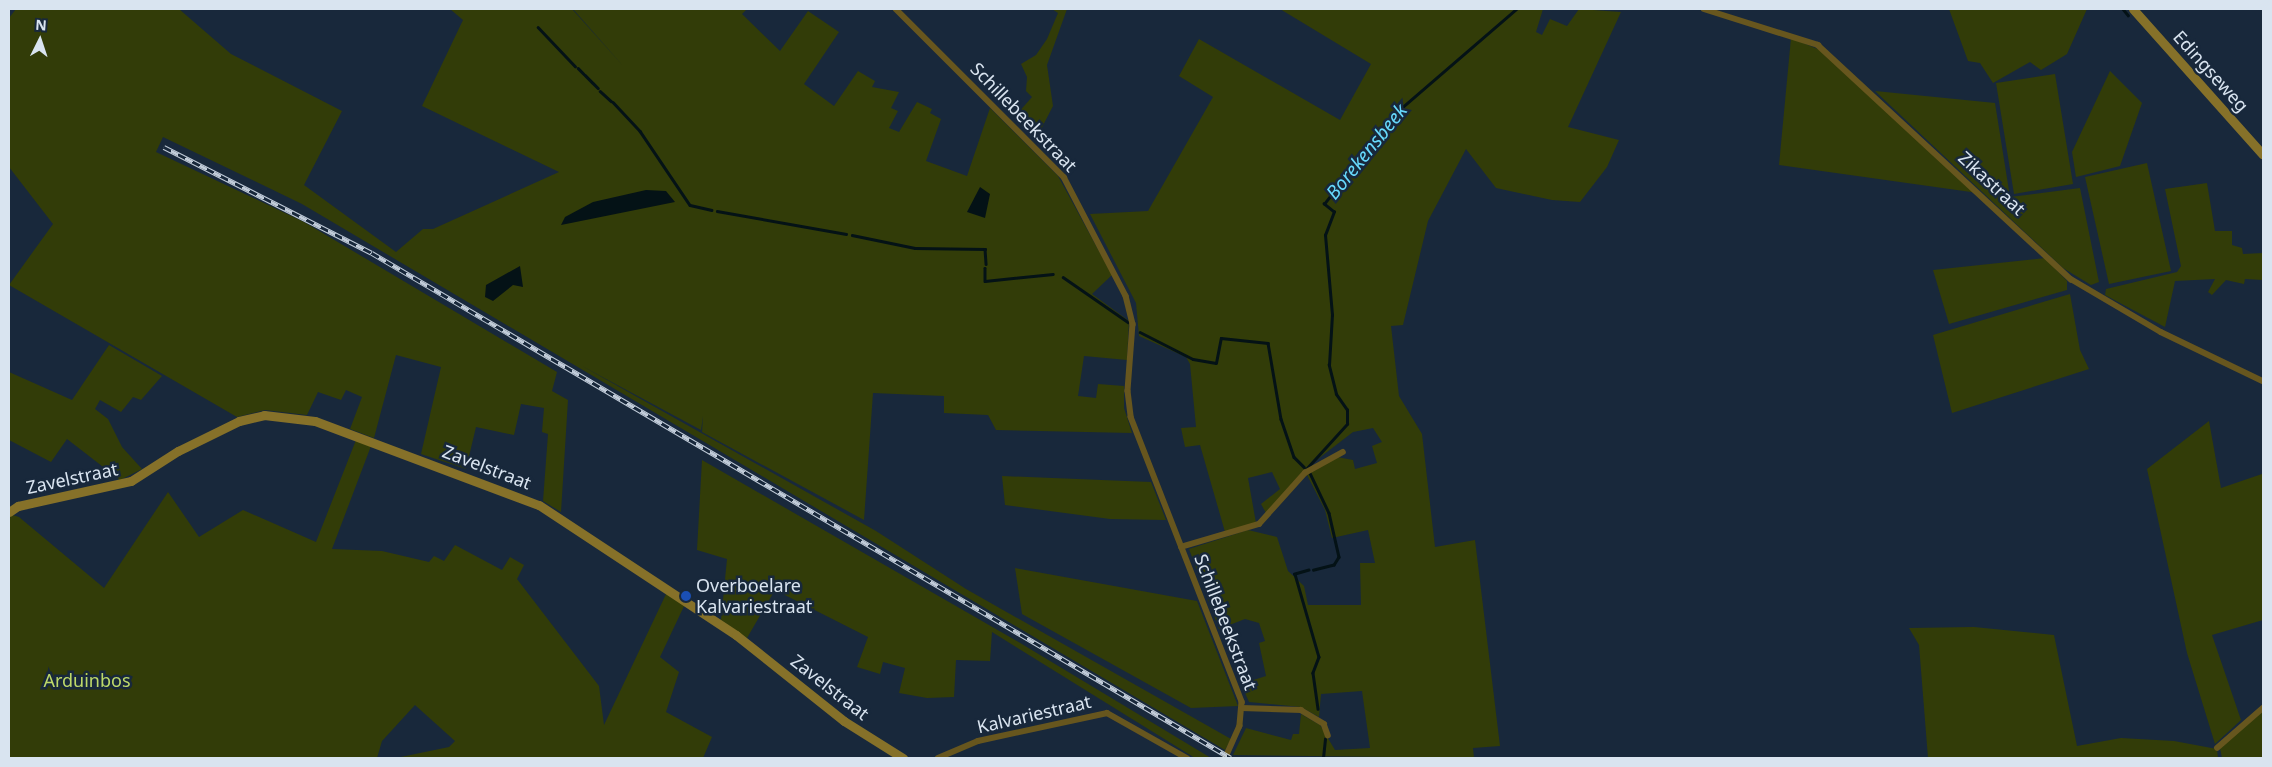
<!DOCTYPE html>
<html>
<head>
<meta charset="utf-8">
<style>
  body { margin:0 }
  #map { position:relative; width:2272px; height:767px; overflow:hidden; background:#18283b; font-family:"Noto Sans",sans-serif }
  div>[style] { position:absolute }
  .green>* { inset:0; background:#323c08 }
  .water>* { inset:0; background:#041216 }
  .stream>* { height:2.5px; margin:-1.25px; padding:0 1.25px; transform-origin:1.25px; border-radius:1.25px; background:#041216 }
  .street>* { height:5.5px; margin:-2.75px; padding:0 2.75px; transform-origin:2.75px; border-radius:2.75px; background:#67561e }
  .secondary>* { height:9px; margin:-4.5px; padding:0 4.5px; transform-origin:4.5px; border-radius:4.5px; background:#867129 }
  .rail>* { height:4.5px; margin-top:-2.25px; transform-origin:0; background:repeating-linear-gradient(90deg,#18283b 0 8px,#c1ccd9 0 16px); box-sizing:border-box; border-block:1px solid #c1ccd9 }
  .dots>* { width:14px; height:14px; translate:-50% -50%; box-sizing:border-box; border:2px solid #18283b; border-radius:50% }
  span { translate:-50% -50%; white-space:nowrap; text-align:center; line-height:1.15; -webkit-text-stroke:5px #18283b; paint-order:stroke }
  .street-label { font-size:18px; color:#d9e4f0 }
  .poi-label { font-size:18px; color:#d9e4f0 }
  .left { translate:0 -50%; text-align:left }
  .park-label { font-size:18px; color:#bed969 }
  .water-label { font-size:19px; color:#67d9fc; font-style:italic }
  .frame { position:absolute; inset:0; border:10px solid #d9e4f0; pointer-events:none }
  .north { position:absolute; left:15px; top:15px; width:50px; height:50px; -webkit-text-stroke:4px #18283b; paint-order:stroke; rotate:4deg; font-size:14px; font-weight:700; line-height:20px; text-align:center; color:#d9e4f0 }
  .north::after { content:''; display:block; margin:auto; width:18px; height:22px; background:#d9e4f0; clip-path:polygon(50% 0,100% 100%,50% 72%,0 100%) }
</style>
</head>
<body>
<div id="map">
  <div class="green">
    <div style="clip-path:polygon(16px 9px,179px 9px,231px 54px,342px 111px,304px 185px,396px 252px,423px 229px,433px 229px,559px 172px,422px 106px,463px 20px,450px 9px,572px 9px,624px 67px,573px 9px,747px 9px,742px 14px,780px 51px,808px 11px,839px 32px,804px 84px,834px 106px,858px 71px,875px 81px,872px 87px,899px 92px,891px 108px,898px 111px,889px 128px,899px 132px,917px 102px,932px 109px,930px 113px,941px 119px,926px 161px,967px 176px,990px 108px,1058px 176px,1112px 275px,1092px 294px,1129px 321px,1127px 360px,1084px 356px,1078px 396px,1096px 398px,1098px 384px,1124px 386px,1124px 408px,1132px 433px,996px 430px,988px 415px,944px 413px,944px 396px,873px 393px,864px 520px,702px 432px,703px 416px,701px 430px,582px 366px,876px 531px,966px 589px,1231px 739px,1225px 750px,302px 204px,163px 137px,156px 152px,304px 222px,557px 372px,552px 391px,568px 400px,561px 512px,543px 501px,548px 434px,542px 432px,544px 408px,521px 404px,514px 435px,476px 427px,466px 469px,421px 454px,441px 367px,396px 355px,374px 438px,350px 429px,362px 397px,346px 390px,341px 400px,318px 392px,307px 415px,265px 410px,237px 417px,9px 285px,53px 224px,9px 167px,9px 18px)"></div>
    <div style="clip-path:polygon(1052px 9px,1067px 9px,1047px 65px,1053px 106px,1036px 139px,1018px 122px,1018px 113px,1032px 97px,1026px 91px,1027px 77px,1021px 64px,1036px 55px,1047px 39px,1058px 13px)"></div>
    <div style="clip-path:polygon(1280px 9px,1543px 9px,1536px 32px,1542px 35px,1550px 19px,1567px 26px,1579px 9px,1621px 12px,1568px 127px,1619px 140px,1607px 167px,1580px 202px,1552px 200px,1496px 188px,1466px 149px,1428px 221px,1403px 325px,1391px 326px,1399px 396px,1422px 434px,1435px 547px,1475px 540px,1500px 746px,1473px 748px,1474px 758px,1233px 755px,1246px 728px,1291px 740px,1293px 734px,1299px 734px,1301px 714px,1320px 725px,1335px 750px,1370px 748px,1362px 691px,1321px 694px,1319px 717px,1301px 707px,1249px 702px,1241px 684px,1266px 676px,1259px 643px,1265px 641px,1259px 623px,1245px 619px,1219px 629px,1189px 549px,1248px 530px,1277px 537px,1288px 571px,1304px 586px,1308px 605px,1361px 605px,1360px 563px,1375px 563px,1368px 530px,1332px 538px,1325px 510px,1307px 475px,1337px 457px,1353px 460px,1355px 469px,1377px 463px,1372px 446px,1382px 442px,1373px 428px,1353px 432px,1305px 469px,1266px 513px,1261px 504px,1280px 489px,1272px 472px,1248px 478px,1256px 523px,1225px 532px,1200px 445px,1185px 447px,1181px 428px,1196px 427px,1190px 364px,1186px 357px,1139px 336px,1136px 303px,1090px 214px,1148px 211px,1213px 97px,1179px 76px,1199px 39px,1340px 120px,1371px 64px)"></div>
    <div style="clip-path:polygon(1949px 9px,2087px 9px,2067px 54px,2041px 70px,2030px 62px,1993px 83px,1980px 63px,1968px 61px)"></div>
    <div style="clip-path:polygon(1791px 38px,1820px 50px,1978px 193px,1779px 165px)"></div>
    <div style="clip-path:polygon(2110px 71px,2142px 103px,2120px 166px,2076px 177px,2072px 152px)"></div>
    <div style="clip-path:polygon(2055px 74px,2073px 184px,2014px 194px,1996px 83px)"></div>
    <div style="clip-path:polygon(1875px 91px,1995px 103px,2010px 197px,2080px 188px,2099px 282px,2091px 285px,2063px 268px)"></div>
    <div style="clip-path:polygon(2147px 163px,2171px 271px,2109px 284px,2085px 177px)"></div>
    <div style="clip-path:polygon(2207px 183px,2215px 231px,2232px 231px,2232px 245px,2242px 248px,2243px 254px,2263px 253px,2263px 280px,2245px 279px,2244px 284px,2226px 280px,2212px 295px,2208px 292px,2215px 279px,2175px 281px,2165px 327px,2105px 295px,2106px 289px,2177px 272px,2181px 266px,2165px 189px)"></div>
    <div style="clip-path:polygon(2045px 258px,2067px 281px,2067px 290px,1949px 324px,1933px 270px)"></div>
    <div style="clip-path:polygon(2070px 294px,2080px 350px,2089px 369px,1952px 413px,1933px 335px)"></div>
    <div style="clip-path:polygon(109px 345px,162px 376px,141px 400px,133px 397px,121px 412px,100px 400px,95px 409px,108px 419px,122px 447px,142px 469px,120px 480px,67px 439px,51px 462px,9px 440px,9px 372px,72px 400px)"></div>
    <div style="clip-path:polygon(2209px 421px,2221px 488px,2262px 474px,2263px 479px,2263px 620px,2212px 635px,2241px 720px,2215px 744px,2187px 653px,2147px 469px)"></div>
    <div style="clip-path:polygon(356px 440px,371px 446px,332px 549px,382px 551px,429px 562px,434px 556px,444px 561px,455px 545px,502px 570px,510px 557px,524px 565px,517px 579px,599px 686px,604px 725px,667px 592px,685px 604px,660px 657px,679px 672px,666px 712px,712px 737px,703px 758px,396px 758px,449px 747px,455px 741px,415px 705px,382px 741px,377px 758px,9px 758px,9px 514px,19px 517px,104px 588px,168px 492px,199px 537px,243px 510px,316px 542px)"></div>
    <div style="clip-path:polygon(702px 460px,1015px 640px,1211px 758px,1195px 758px,992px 632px,990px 661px,956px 660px,954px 697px,927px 698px,899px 693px,905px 668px,883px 662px,880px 674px,857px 667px,868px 637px,775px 590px,747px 638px,721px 620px,727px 559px,697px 550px)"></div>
    <div style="clip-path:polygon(1002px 476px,1151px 482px,1166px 520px,1110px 519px,1005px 505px)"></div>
    <div style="clip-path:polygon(1015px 568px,1197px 601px,1238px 706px,1191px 708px,1022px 614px)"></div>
    <div style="clip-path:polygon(1974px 627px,2054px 635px,2077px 746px,2121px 738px,2174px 741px,2217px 749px,2218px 758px,1928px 758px,1919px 645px,1909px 628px)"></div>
    <div style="clip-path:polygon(2263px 711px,2263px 758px,2222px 758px,2220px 748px)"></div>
  </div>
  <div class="water">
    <div style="clip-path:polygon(980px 187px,990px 194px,985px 218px,967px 212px)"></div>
    <div style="clip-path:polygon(646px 190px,666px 191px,675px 202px,561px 225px,565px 217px,593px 202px)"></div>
    <div style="clip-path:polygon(520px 266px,523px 287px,513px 285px,493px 301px,485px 297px,486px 285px)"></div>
  </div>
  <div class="stream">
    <div style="left:2123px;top:9px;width:8px;rotate:50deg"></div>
    <div style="left:538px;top:27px;width:54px;rotate:46.5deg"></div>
    <div style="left:578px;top:68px;width:8px;rotate:45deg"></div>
    <div style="left:585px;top:75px;width:10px;rotate:45deg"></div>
    <div style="left:593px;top:83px;width:7px;rotate:45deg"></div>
    <div style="left:600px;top:91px;width:15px;rotate:42deg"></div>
    <div style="left:613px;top:102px;width:40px;rotate:47deg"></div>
    <div style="left:640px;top:131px;width:89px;rotate:56deg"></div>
    <div style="left:690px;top:205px;width:22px;rotate:13deg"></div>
    <div style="left:717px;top:211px;width:131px;rotate:10.1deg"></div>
    <div style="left:852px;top:235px;width:64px;rotate:11.7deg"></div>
    <div style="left:915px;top:248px;width:70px;rotate:0.8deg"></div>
    <div style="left:985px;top:249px;width:15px;rotate:86deg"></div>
    <div style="left:985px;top:268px;width:13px;rotate:90deg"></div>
    <div style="left:985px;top:281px;width:68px;rotate:-5.9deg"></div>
    <div style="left:1063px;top:277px;width:79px;rotate:34.7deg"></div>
    <div style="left:1140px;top:332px;width:59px;rotate:27deg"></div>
    <div style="left:1193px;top:359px;width:23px;rotate:10deg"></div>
    <div style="left:1216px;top:363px;width:25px;rotate:-79deg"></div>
    <div style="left:1221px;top:338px;width:47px;rotate:6.1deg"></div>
    <div style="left:1268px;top:343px;width:77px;rotate:80.3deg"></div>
    <div style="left:1281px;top:419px;width:40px;rotate:71.1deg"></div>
    <div style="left:1294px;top:457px;width:14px;rotate:45deg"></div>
    <div style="left:1306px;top:469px;width:61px;rotate:-47.7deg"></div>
    <div style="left:1347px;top:424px;width:14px;rotate:-90deg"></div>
    <div style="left:1347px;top:410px;width:19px;rotate:-125deg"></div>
    <div style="left:1336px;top:394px;width:30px;rotate:-104deg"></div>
    <div style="left:1329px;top:365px;width:50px;rotate:-86.6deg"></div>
    <div style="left:1332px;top:315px;width:80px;rotate:-95deg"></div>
    <div style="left:1325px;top:235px;width:25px;rotate:-69deg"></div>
    <div style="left:1334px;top:212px;width:13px;rotate:-141deg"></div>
    <div style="left:1324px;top:204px;width:110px;rotate:-52.4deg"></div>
    <div style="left:1391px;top:117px;width:165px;rotate:-40.8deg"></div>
    <div style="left:1310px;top:473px;width:44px;rotate:64.6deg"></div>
    <div style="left:1329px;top:513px;width:45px;rotate:77.2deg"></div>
    <div style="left:1339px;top:557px;width:9px;rotate:122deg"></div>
    <div style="left:1334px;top:565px;width:21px;rotate:166deg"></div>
    <div style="left:1309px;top:570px;width:15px;rotate:164deg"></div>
    <div style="left:1295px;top:574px;width:86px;rotate:73.9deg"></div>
    <div style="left:1319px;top:657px;width:17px;rotate:111deg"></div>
    <div style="left:1313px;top:673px;width:36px;rotate:82deg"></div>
    <div style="left:1323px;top:758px;width:19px;rotate:-84deg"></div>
  </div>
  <div class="street">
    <div style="left:896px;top:9px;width:238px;rotate:45deg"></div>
    <div style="left:1064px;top:177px;width:134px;rotate:62.5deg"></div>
    <div style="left:1126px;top:296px;width:29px;rotate:76deg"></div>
    <div style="left:1133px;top:324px;width:67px;rotate:94.3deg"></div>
    <div style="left:1128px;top:391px;width:26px;rotate:83deg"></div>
    <div style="left:1131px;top:417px;width:306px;rotate:68.7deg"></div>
    <div style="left:1242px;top:702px;width:24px;rotate:95deg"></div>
    <div style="left:1240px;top:726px;width:35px;rotate:114deg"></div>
    <div style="left:1704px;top:9px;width:120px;rotate:17.5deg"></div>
    <div style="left:1818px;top:45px;width:345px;rotate:42.8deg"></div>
    <div style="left:2071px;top:279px;width:104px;rotate:30.5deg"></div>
    <div style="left:2161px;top:332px;width:113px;rotate:25.7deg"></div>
    <div style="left:1181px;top:547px;width:81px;rotate:-16.4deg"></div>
    <div style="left:1259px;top:524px;width:69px;rotate:-48deg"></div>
    <div style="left:1305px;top:473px;width:43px;rotate:-28.9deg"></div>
    <div style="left:1242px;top:708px;width:59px;rotate:1.9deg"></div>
    <div style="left:1301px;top:710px;width:27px;rotate:31deg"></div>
    <div style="left:1324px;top:724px;width:12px;rotate:70deg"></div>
    <div style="left:2217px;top:748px;width:61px;rotate:-41deg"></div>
    <div style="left:938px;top:758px;width:43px;rotate:-23deg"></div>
    <div style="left:978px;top:741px;width:132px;rotate:-12.2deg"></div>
    <div style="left:1107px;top:713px;width:92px;rotate:29.4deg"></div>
  </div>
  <div class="secondary">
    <div style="left:2133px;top:9px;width:195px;rotate:48.3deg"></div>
    <div style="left:9px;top:512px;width:11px;rotate:-34deg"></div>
    <div style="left:18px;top:506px;width:116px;rotate:-12.5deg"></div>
    <div style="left:131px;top:481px;width:56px;rotate:-32.6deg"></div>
    <div style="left:178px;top:451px;width:68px;rotate:-26.2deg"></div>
    <div style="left:239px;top:421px;width:26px;rotate:-13deg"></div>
    <div style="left:264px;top:415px;width:51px;rotate:6.7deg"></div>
    <div style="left:315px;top:421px;width:239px;rotate:20.6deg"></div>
    <div style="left:539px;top:505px;width:236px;rotate:33.4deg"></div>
    <div style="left:736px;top:635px;width:138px;rotate:38.5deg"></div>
    <div style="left:844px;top:721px;width:70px;rotate:32.1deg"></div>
  </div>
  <div class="rail">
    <div style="left:164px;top:147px;width:233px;rotate:27deg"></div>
    <div style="left:372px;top:253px;width:996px;rotate:30.45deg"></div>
  </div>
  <div class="dots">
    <div style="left:686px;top:596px;background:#1a4fb4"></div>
  </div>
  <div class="street-label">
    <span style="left:2211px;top:71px;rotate:48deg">Edingseweg</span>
    <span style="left:1024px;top:117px;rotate:46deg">Schillebeekstraat</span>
    <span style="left:1992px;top:183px;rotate:43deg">Zikastraat</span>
    <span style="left:487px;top:467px;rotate:21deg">Zavelstraat</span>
    <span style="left:72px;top:478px;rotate:-12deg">Zavelstraat</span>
    <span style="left:1226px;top:622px;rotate:69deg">Schillebeekstraat</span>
    <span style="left:830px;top:687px;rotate:38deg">Zavelstraat</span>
    <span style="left:1034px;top:714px;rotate:-13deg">Kalvariestraat</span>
  </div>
  <div class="poi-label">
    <span class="left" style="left:696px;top:596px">Overboelare<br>Kalvariestraat</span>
  </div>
  <div class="park-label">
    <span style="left:87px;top:680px">Arduinbos</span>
  </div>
  <div class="water-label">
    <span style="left:1367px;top:152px;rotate:-51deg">Borekensbeek</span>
  </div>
  <div class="frame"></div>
  <div class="north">N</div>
</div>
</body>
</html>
